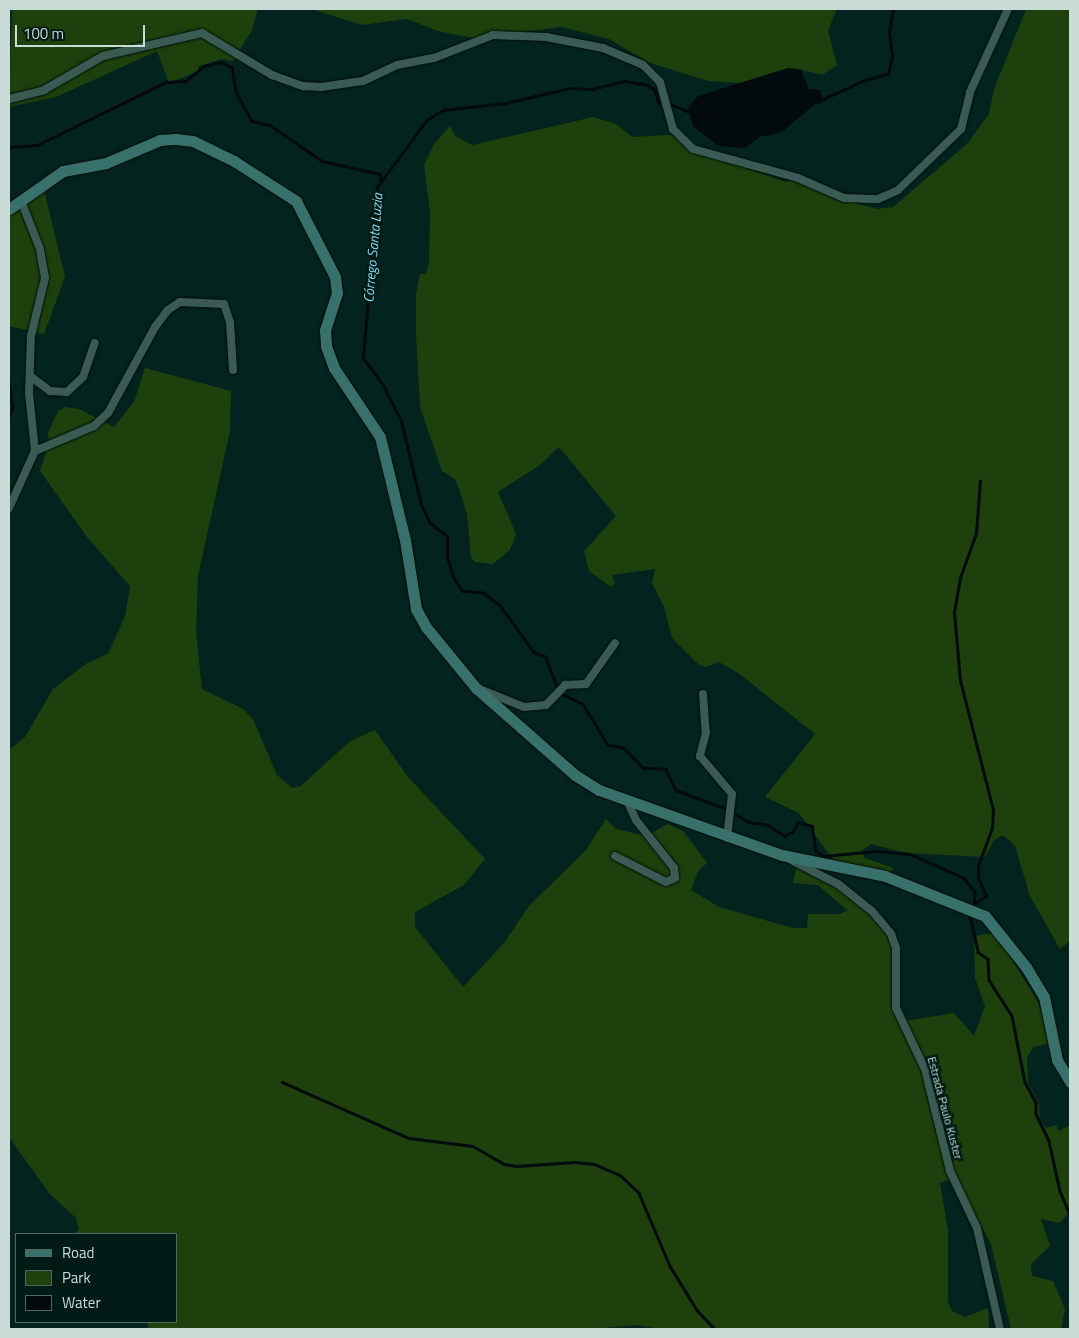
<!DOCTYPE html>
<html>
<head>
<meta charset="utf-8">
<style>
  body { margin:0 }
  #map { position:relative; width:1079px; height:1338px; overflow:hidden; background:#03241e; font-family:"Titillium Web",sans-serif }
  div>[style] { position:absolute }
  .green>* { inset:0; background:#1d400c }
  .water>* { inset:0; background:#020a0d }
  .stream>* { height:2.5px; margin:-1.25px; padding:0 1.25px; transform-origin:1.25px; border-radius:1.25px; background:#020a0d }
  .roads { filter:drop-shadow(0 0 1px #000c08) drop-shadow(0 0 1px #000c08) }
  .street>* { height:8px; margin:-4px; padding:0 4px; transform-origin:4px; border-radius:4px; background:#3a5b53 }
  .secondary>* { height:11px; margin:-5.5px; padding:0 5.5px; transform-origin:5.5px; border-radius:5.5px; background:#38706b }
  span { translate:-50% -50%; white-space:nowrap; text-align:center; line-height:1.15; -webkit-text-stroke:5px #001b15; paint-order:stroke }
  .street-label { font-size:12px; color:#cadcd7 }
  .water-label { font-size:14px; color:#80dffb; font-style:italic }
  .frame { position:absolute; inset:0; border:10px solid #cadcd7; pointer-events:none }
  .legend { position:absolute; left:15px; top:1233px; width:162px; height:90px; box-sizing:border-box; background:#001b15; border:1px solid #516863; margin:0; padding:6px 9px; list-style:none; font-size:15px; color:#cadcd7 }
  .legend li { display:flex; align-items:center; gap:10px; height:25px }
  .legend b { width:25px; border:1px solid #516863 }
  .scale { position:absolute; left:15px; top:25px; width:130px; height:22px; box-sizing:border-box; border:2px solid #cadcd7; border-top:0; padding-left:6px; font-size:15px; line-height:18px; white-space:nowrap; color:#cadcd7; -webkit-text-stroke:4px #001b15; paint-order:stroke }
</style>
</head>
<body>
<div id="map">
  <div class="green">
    <div style="clip-path:polygon(12px 9px,258px 9px,252px 30px,233px 61px,222px 59px,199px 66px,198px 71px,169px 83px,157px 51px,56px 97px,9px 107px)"></div>
    <div style="clip-path:polygon(311px 9px,837px 9px,828px 31px,837px 65px,822px 75px,795px 68px,740px 83px,708px 81px,648px 62px,609px 39px,562px 27px,472px 38px,438px 31px,407px 19px,362px 25px)"></div>
    <div style="clip-path:polygon(1026px 9px,1070px 9px,1070px 941px,1060px 949px,1030px 896px,1015px 846px,1003px 835px,994px 840px,985px 857px,906px 853px,871px 844px,861px 851px,865px 858px,893px 868px,886px 882px,832px 858px,799px 813px,765px 797px,815px 734px,741px 675px,719px 662px,706px 667px,698px 664px,672px 638px,664px 607px,652px 583px,655px 569px,612px 575px,615px 583px,611px 587px,589px 571px,584px 551px,616px 516px,559px 447px,540px 465px,498px 492px,516px 534px,510px 550px,493px 564px,475px 562px,471px 557px,467px 514px,460px 492px,455px 479px,442px 471px,420px 407px,416px 335px,416px 293px,420px 274px,425px 274px,429px 265px,430px 212px,424px 165px,434px 144px,450px 126px,455px 136px,472px 145px,593px 117px,616px 124px,632px 137px,684px 134px,708px 155px,786px 182px,802px 178px,858px 204px,877px 209px,893px 207px,967px 144px,989px 114px,994px 89px)"></div>
    <div style="clip-path:polygon(44px 190px,65px 277px,44px 334px,9px 326px,9px 214px,31px 202px)"></div>
    <div style="clip-path:polygon(145px 368px,231px 391px,230px 431px,198px 576px,196px 633px,202px 689px,243px 709px,253px 719px,277px 775px,292px 788px,301px 786px,350px 741px,375px 730px,408px 777px,485px 859px,464px 885px,415px 912px,415px 927px,463px 987px,504px 943px,529px 906px,586px 850px,606px 819px,616px 829px,646px 836px,668px 824px,684px 832px,707px 863px,698px 871px,691px 890px,719px 907px,793px 928px,807px 928px,808px 914px,840px 914px,847px 910px,818px 885px,793px 883px,796px 869px,811px 867px,887px 925px,899px 954px,900px 1009px,906px 1021px,954px 1013px,974px 1036px,985px 1006px,975px 978px,974px 936px,995px 933px,1038px 1002px,1050px 1043px,1034px 1047px,1027px 1057px,1028px 1083px,1039px 1104px,1040px 1121px,1047px 1128px,1056px 1125px,1059px 1131px,1070px 1125px,1069px 1213px,1059px 1223px,1041px 1219px,1050px 1246px,1031px 1264px,1032px 1276px,1053px 1281px,1065px 1309px,1061px 1329px,1011px 1329px,991px 1244px,956px 1179px,950px 1179px,940px 1183px,948px 1231px,948px 1302px,952px 1311px,965px 1317px,988px 1308px,989px 1329px,659px 1329px,636px 1325px,593px 1329px,149px 1329px,147px 1322px,176px 1322px,176px 1234px,74px 1234px,79px 1229px,76px 1218px,49px 1193px,9px 1137px,9px 750px,25px 737px,53px 689px,87px 663px,108px 654px,125px 616px,130px 586px,87px 537px,40px 471px,49px 444px,48px 433px,58px 411px,65px 407px,79px 409px,114px 427px,134px 402px)"></div>
  </div>
  <div class="water">
    <div style="clip-path:polygon(788px 68px,801px 70px,809px 89px,820px 90px,822px 98px,782px 132px,760px 137px,744px 148px,718px 146px,693px 126px,688px 107px,698px 96px)"></div>
  </div>
  <div class="stream">
    <div style="left:817px;top:102px;width:53px;rotate:-24.6deg"></div>
    <div style="left:865px;top:80px;width:24px;rotate:-15deg"></div>
    <div style="left:888px;top:74px;width:17px;rotate:-77deg"></div>
    <div style="left:892px;top:57px;width:24px;rotate:-97deg"></div>
    <div style="left:889px;top:33px;width:24px;rotate:-81deg"></div>
    <div style="left:672px;top:105px;width:22px;rotate:22deg"></div>
    <div style="left:9px;top:147px;width:28px;rotate:-4deg"></div>
    <div style="left:37px;top:145px;width:144px;rotate:-26deg"></div>
    <div style="left:166px;top:82px;width:20px;rotate:-3deg"></div>
    <div style="left:186px;top:81px;width:23px;rotate:-40deg"></div>
    <div style="left:204px;top:66px;width:17px;rotate:-13deg"></div>
    <div style="left:221px;top:62px;width:12px;rotate:24deg"></div>
    <div style="left:232px;top:67px;width:25px;rotate:81deg"></div>
    <div style="left:236px;top:92px;width:33px;rotate:61deg"></div>
    <div style="left:252px;top:121px;width:18px;rotate:13deg"></div>
    <div style="left:270px;top:125px;width:63px;rotate:34.7deg"></div>
    <div style="left:322px;top:161px;width:59px;rotate:12.6deg"></div>
    <div style="left:380px;top:174px;width:8px;rotate:83deg"></div>
    <div style="left:9px;top:382px;width:25px;rotate:81deg"></div>
    <div style="left:13px;top:407px;width:12px;rotate:110deg"></div>
    <div style="left:557px;top:688px;width:33px;rotate:-111deg"></div>
    <div style="left:545px;top:657px;width:12px;rotate:-160deg"></div>
    <div style="left:534px;top:653px;width:58px;rotate:-125.9deg"></div>
    <div style="left:500px;top:606px;width:21px;rotate:-143deg"></div>
    <div style="left:483px;top:593px;width:21px;rotate:-175deg"></div>
    <div style="left:462px;top:591px;width:14px;rotate:-124deg"></div>
    <div style="left:454px;top:579px;width:22px;rotate:-108deg"></div>
    <div style="left:447px;top:558px;width:21px;rotate:-90deg"></div>
    <div style="left:447px;top:537px;width:22px;rotate:-141deg"></div>
    <div style="left:430px;top:523px;width:20px;rotate:-117deg"></div>
    <div style="left:421px;top:505px;width:86px;rotate:-103.4deg"></div>
    <div style="left:401px;top:421px;width:38px;rotate:-117deg"></div>
    <div style="left:384px;top:387px;width:36px;rotate:-126deg"></div>
    <div style="left:363px;top:358px;width:172px;rotate:-85.3deg"></div>
    <div style="left:377px;top:187px;width:84px;rotate:-53.3deg"></div>
    <div style="left:427px;top:120px;width:19px;rotate:-32deg"></div>
    <div style="left:443px;top:110px;width:62px;rotate:-6.4deg"></div>
    <div style="left:505px;top:103px;width:68px;rotate:-12.8deg"></div>
    <div style="left:571px;top:88px;width:21px;rotate:3deg"></div>
    <div style="left:592px;top:89px;width:33px;rotate:-14deg"></div>
    <div style="left:624px;top:81px;width:24px;rotate:9deg"></div>
    <div style="left:648px;top:85px;width:9px;rotate:36deg"></div>
    <div style="left:655px;top:90px;width:14px;rotate:73deg"></div>
    <div style="left:562px;top:694px;width:23px;rotate:25deg"></div>
    <div style="left:583px;top:704px;width:48px;rotate:58.6deg"></div>
    <div style="left:608px;top:745px;width:15px;rotate:8deg"></div>
    <div style="left:623px;top:747px;width:29px;rotate:46deg"></div>
    <div style="left:643px;top:768px;width:23px;rotate:2deg"></div>
    <div style="left:666px;top:769px;width:23px;rotate:65deg"></div>
    <div style="left:676px;top:790px;width:54px;rotate:20.4deg"></div>
    <div style="left:736px;top:814px;width:15px;rotate:32deg"></div>
    <div style="left:749px;top:822px;width:19px;rotate:9deg"></div>
    <div style="left:768px;top:825px;width:20px;rotate:33deg"></div>
    <div style="left:785px;top:836px;width:9px;rotate:-32deg"></div>
    <div style="left:793px;top:831px;width:10px;rotate:-61deg"></div>
    <div style="left:798px;top:822px;width:15px;rotate:16deg"></div>
    <div style="left:812px;top:826px;width:25px;rotate:81deg"></div>
    <div style="left:816px;top:851px;width:9px;rotate:32deg"></div>
    <div style="left:824px;top:856px;width:52px;rotate:-5.5deg"></div>
    <div style="left:876px;top:851px;width:34px;rotate:5deg"></div>
    <div style="left:910px;top:854px;width:59px;rotate:24deg"></div>
    <div style="left:964px;top:878px;width:18px;rotate:52deg"></div>
    <div style="left:975px;top:892px;width:13px;rotate:94deg"></div>
    <div style="left:975px;top:903px;width:13px;rotate:-32deg"></div>
    <div style="left:986px;top:896px;width:20px;rotate:-114deg"></div>
    <div style="left:978px;top:878px;width:12px;rotate:-90deg"></div>
    <div style="left:978px;top:866px;width:40px;rotate:-69.8deg"></div>
    <div style="left:992px;top:828px;width:18px;rotate:-87deg"></div>
    <div style="left:993px;top:810px;width:133px;rotate:-104.3deg"></div>
    <div style="left:960px;top:681px;width:69px;rotate:-95deg"></div>
    <div style="left:954px;top:612px;width:35px;rotate:-80deg"></div>
    <div style="left:960px;top:578px;width:48px;rotate:-70.4deg"></div>
    <div style="left:976px;top:533px;width:52px;rotate:-85.6deg"></div>
    <div style="left:970px;top:916px;width:37px;rotate:77deg"></div>
    <div style="left:978px;top:952px;width:12px;rotate:35deg"></div>
    <div style="left:988px;top:959px;width:21px;rotate:87deg"></div>
    <div style="left:989px;top:980px;width:43px;rotate:57.4deg"></div>
    <div style="left:1012px;top:1016px;width:67px;rotate:78.9deg"></div>
    <div style="left:1025px;top:1082px;width:24px;rotate:62deg"></div>
    <div style="left:1036px;top:1103px;width:11px;rotate:90deg"></div>
    <div style="left:1036px;top:1114px;width:30px;rotate:64deg"></div>
    <div style="left:1049px;top:1141px;width:51px;rotate:77.6deg"></div>
    <div style="left:1060px;top:1191px;width:25px;rotate:67deg"></div>
    <div style="left:282px;top:1082px;width:139px;rotate:23.8deg"></div>
    <div style="left:409px;top:1138px;width:64px;rotate:7.1deg"></div>
    <div style="left:473px;top:1146px;width:36px;rotate:30deg"></div>
    <div style="left:504px;top:1164px;width:12px;rotate:9deg"></div>
    <div style="left:516px;top:1166px;width:59px;rotate:-3.9deg"></div>
    <div style="left:575px;top:1162px;width:19px;rotate:6deg"></div>
    <div style="left:594px;top:1164px;width:28px;rotate:23deg"></div>
    <div style="left:620px;top:1175px;width:26px;rotate:43deg"></div>
    <div style="left:639px;top:1193px;width:79px;rotate:67deg"></div>
    <div style="left:670px;top:1266px;width:52px;rotate:58.5deg"></div>
    <div style="left:697px;top:1310px;width:26px;rotate:47deg"></div>
  </div>
  <div class="roads">
    <div class="street">
      <div style="left:9px;top:99px;width:36px;rotate:-14deg"></div>
      <div style="left:44px;top:90px;width:68px;rotate:-30deg"></div>
      <div style="left:103px;top:56px;width:102px;rotate:-13.1deg"></div>
      <div style="left:202px;top:33px;width:82px;rotate:31deg"></div>
      <div style="left:272px;top:75px;width:33px;rotate:20deg"></div>
      <div style="left:303px;top:86px;width:18px;rotate:3deg"></div>
      <div style="left:321px;top:87px;width:42px;rotate:-8.1deg"></div>
      <div style="left:363px;top:81px;width:38px;rotate:-25deg"></div>
      <div style="left:397px;top:65px;width:38px;rotate:-11deg"></div>
      <div style="left:434px;top:58px;width:63px;rotate:-21.3deg"></div>
      <div style="left:493px;top:35px;width:53px;rotate:2.2deg"></div>
      <div style="left:546px;top:37px;width:58px;rotate:10.9deg"></div>
      <div style="left:603px;top:48px;width:43px;rotate:23deg"></div>
      <div style="left:643px;top:65px;width:24px;rotate:45deg"></div>
      <div style="left:660px;top:82px;width:49px;rotate:74.5deg"></div>
      <div style="left:673px;top:129px;width:28px;rotate:45deg"></div>
      <div style="left:693px;top:149px;width:109px;rotate:15.4deg"></div>
      <div style="left:798px;top:178px;width:50px;rotate:23.5deg"></div>
      <div style="left:844px;top:198px;width:34px;rotate:2deg"></div>
      <div style="left:878px;top:199px;width:22px;rotate:-24deg"></div>
      <div style="left:898px;top:190px;width:88px;rotate:-44.1deg"></div>
      <div style="left:961px;top:129px;width:38px;rotate:-76deg"></div>
      <div style="left:970px;top:92px;width:91px;rotate:-65.4deg"></div>
      <div style="left:30px;top:376px;width:25px;rotate:37deg"></div>
      <div style="left:50px;top:391px;width:17px;rotate:3deg"></div>
      <div style="left:67px;top:392px;width:22px;rotate:-43deg"></div>
      <div style="left:83px;top:377px;width:36px;rotate:-71deg"></div>
      <div style="left:35px;top:451px;width:64px;rotate:-23deg"></div>
      <div style="left:94px;top:426px;width:19px;rotate:-43deg"></div>
      <div style="left:108px;top:413px;width:98px;rotate:-61.3deg"></div>
      <div style="left:155px;top:327px;width:21px;rotate:-53deg"></div>
      <div style="left:168px;top:310px;width:14px;rotate:-34deg"></div>
      <div style="left:180px;top:302px;width:44px;rotate:2.6deg"></div>
      <div style="left:224px;top:304px;width:19px;rotate:72deg"></div>
      <div style="left:230px;top:322px;width:48px;rotate:86.4deg"></div>
      <div style="left:9px;top:508px;width:63px;rotate:-65.5deg"></div>
      <div style="left:35px;top:451px;width:58px;rotate:-95.9deg"></div>
      <div style="left:29px;top:393px;width:57px;rotate:-88deg"></div>
      <div style="left:31px;top:336px;width:60px;rotate:-76.4deg"></div>
      <div style="left:45px;top:278px;width:29px;rotate:-100deg"></div>
      <div style="left:40px;top:249px;width:49px;rotate:-111.4deg"></div>
      <div style="left:482px;top:690px;width:45px;rotate:22deg"></div>
      <div style="left:524px;top:707px;width:22px;rotate:-5deg"></div>
      <div style="left:546px;top:705px;width:28px;rotate:-46deg"></div>
      <div style="left:565px;top:685px;width:21px;rotate:-3deg"></div>
      <div style="left:586px;top:684px;width:50px;rotate:-54.7deg"></div>
      <div style="left:703px;top:694px;width:39px;rotate:86deg"></div>
      <div style="left:706px;top:733px;width:24px;rotate:105deg"></div>
      <div style="left:700px;top:756px;width:50px;rotate:49.9deg"></div>
      <div style="left:732px;top:794px;width:44px;rotate:96.5deg"></div>
      <div style="left:615px;top:856px;width:57px;rotate:27deg"></div>
      <div style="left:666px;top:882px;width:10px;rotate:-24deg"></div>
      <div style="left:675px;top:878px;width:10px;rotate:-96deg"></div>
      <div style="left:674px;top:868px;width:61px;rotate:-128.4deg"></div>
      <div style="left:636px;top:820px;width:23px;rotate:-115deg"></div>
      <div style="left:791px;top:860px;width:53px;rotate:27.1deg"></div>
      <div style="left:838px;top:884px;width:43px;rotate:38.5deg"></div>
      <div style="left:872px;top:911px;width:30px;rotate:50deg"></div>
      <div style="left:891px;top:934px;width:15px;rotate:70deg"></div>
      <div style="left:896px;top:948px;width:60px;rotate:90deg"></div>
      <div style="left:896px;top:1008px;width:68px;rotate:64.6deg"></div>
      <div style="left:925px;top:1069px;width:105px;rotate:76.2deg"></div>
      <div style="left:950px;top:1171px;width:63px;rotate:64.7deg"></div>
      <div style="left:977px;top:1228px;width:104px;rotate:77.2deg"></div>
    </div>
    <div class="secondary">
      <div style="left:9px;top:209px;width:66px;rotate:-35.1deg"></div>
      <div style="left:63px;top:171px;width:44px;rotate:-10.5deg"></div>
      <div style="left:106px;top:163px;width:59px;rotate:-23.1deg"></div>
      <div style="left:160px;top:140px;width:16px;rotate:-4deg"></div>
      <div style="left:176px;top:139px;width:17px;rotate:7deg"></div>
      <div style="left:193px;top:141px;width:46px;rotate:26deg"></div>
      <div style="left:234px;top:161px;width:74px;rotate:32.8deg"></div>
      <div style="left:296px;top:201px;width:85px;rotate:62.8deg"></div>
      <div style="left:335px;top:277px;width:16px;rotate:83deg"></div>
      <div style="left:337px;top:293px;width:39px;rotate:108deg"></div>
      <div style="left:325px;top:330px;width:16px;rotate:86deg"></div>
      <div style="left:326px;top:346px;width:23px;rotate:70deg"></div>
      <div style="left:334px;top:368px;width:83px;rotate:56.3deg"></div>
      <div style="left:380px;top:437px;width:106px;rotate:76.4deg"></div>
      <div style="left:405px;top:540px;width:70px;rotate:80.9deg"></div>
      <div style="left:416px;top:609px;width:21px;rotate:61deg"></div>
      <div style="left:426px;top:627px;width:79px;rotate:50.7deg"></div>
      <div style="left:476px;top:688px;width:132px;rotate:41.3deg"></div>
      <div style="left:575px;top:775px;width:28px;rotate:32deg"></div>
      <div style="left:599px;top:790px;width:194px;rotate:19.6deg"></div>
      <div style="left:782px;top:855px;width:105px;rotate:11.5deg"></div>
      <div style="left:885px;top:876px;width:108px;rotate:21.8deg"></div>
      <div style="left:985px;top:916px;width:65px;rotate:51.2deg"></div>
      <div style="left:1026px;top:967px;width:35px;rotate:59deg"></div>
      <div style="left:1044px;top:997px;width:64px;rotate:78.3deg"></div>
      <div style="left:1057px;top:1060px;width:26px;rotate:59deg"></div>
    </div>
  </div>
  <div class="street-label">
    <span style="left:945px;top:1108px;rotate:75deg">Estrada Paulo Kuster</span>
  </div>
  <div class="water-label">
    <span style="left:373px;top:248px;rotate:-85deg">Córrego Santa Luzia</span>
  </div>
  <div class="frame"></div>
  <ul class="legend">
  <li><b style="height:6px;background:#38706b"></b>Road</li>
  <li><b style="height:14px;background:#1d400c"></b>Park</li>
  <li><b style="height:14px;background:#020a0d"></b>Water</li>
  </ul>
  <div class="scale">100 m</div>
</div>
</body>
</html>
